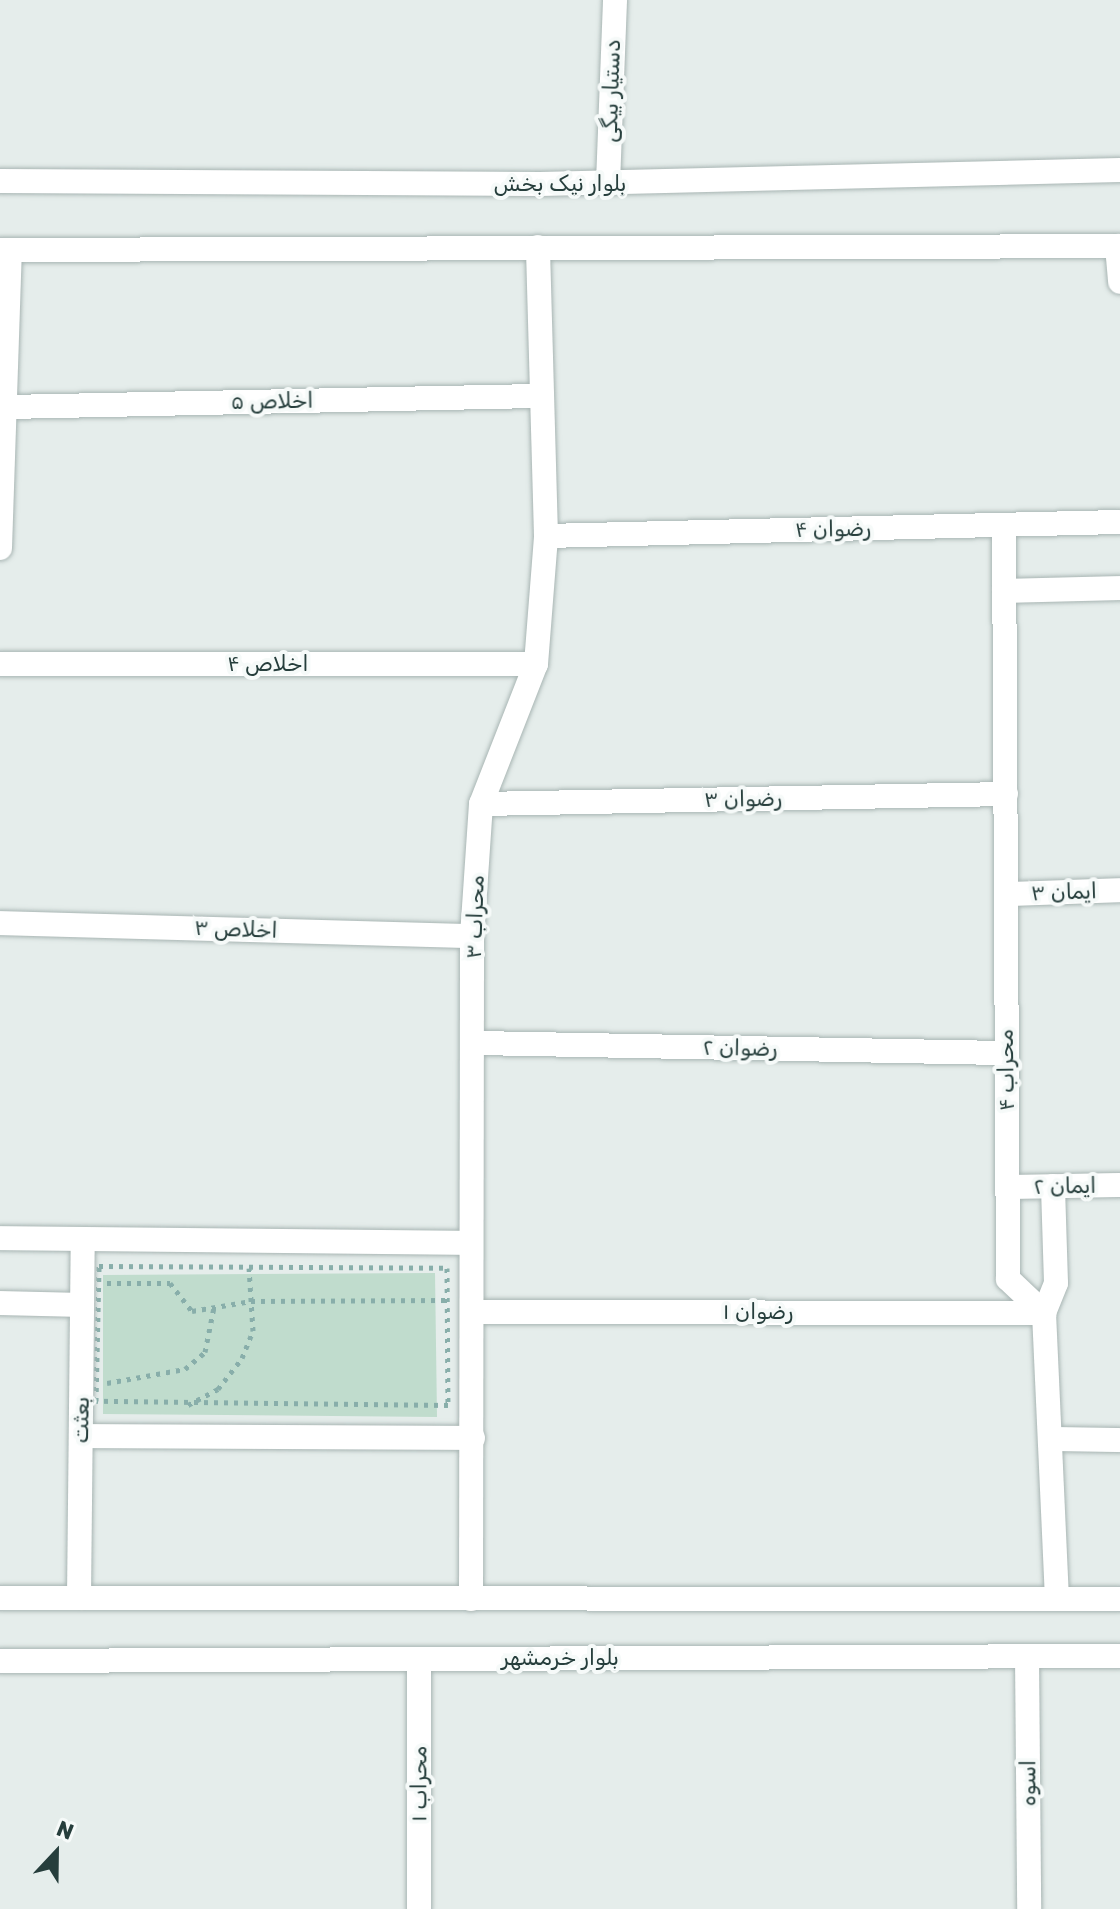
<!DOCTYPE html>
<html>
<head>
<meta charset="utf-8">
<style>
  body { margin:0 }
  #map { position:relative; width:1120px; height:1909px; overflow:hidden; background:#e5edeb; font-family:Rubik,Cairo,sans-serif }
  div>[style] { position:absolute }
  .green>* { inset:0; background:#c0dccd }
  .path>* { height:5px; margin-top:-2.5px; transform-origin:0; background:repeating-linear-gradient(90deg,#88aeaa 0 4px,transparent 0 10px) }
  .roads { filter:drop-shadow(0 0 2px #a8b5b3) drop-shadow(0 0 2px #a8b5b3) }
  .street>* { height:24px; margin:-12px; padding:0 12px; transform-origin:12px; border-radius:12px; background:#fff }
  .secondary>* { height:24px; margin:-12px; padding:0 12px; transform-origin:12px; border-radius:12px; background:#fff }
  span { translate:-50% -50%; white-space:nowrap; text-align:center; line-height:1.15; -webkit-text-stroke:8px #f6faf9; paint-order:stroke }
  .street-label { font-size:22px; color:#263e3c }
  .north { position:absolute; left:16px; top:1813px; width:80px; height:80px; -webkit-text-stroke:6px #f6faf9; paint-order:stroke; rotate:22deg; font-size:22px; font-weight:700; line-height:32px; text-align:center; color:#263e3c }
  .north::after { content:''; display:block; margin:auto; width:28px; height:36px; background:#263e3c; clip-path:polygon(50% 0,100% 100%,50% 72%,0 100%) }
</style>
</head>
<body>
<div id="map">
  <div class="green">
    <div style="clip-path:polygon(435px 1273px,437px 1417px,103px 1414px,103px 1275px)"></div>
  </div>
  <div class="path">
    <div style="left:99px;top:1266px;width:348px;rotate:0.3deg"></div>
    <div style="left:447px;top:1268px;width:137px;rotate:89.6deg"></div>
    <div style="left:448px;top:1405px;width:352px;rotate:-179.3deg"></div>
    <div style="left:96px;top:1401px;width:135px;rotate:-88.7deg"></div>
    <div style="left:107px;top:1283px;width:63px"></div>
    <div style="left:170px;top:1283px;width:36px;rotate:52deg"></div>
    <div style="left:192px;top:1311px;width:60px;rotate:-9.6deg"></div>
    <div style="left:251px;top:1301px;width:196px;rotate:-0.3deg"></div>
    <div style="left:107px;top:1383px;width:79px;rotate:-10.2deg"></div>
    <div style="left:185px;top:1369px;width:26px;rotate:-40deg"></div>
    <div style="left:205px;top:1352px;width:46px;rotate:-78.7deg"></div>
    <div style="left:188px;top:1405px;width:34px;rotate:-28deg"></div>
    <div style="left:218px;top:1389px;width:39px;rotate:-52deg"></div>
    <div style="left:242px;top:1358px;width:29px;rotate:-68deg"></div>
    <div style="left:253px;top:1331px;width:63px;rotate:-93.6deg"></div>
  </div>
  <div class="roads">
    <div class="street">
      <div style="left:608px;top:183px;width:183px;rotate:-87.8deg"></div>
      <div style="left:1117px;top:246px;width:36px;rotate:85deg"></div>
      <div style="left:7px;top:407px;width:529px;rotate:-1.19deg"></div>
      <div style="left:1004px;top:525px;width:754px;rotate:89.7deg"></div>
      <div style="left:1008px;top:1279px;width:50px;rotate:43.4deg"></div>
      <div style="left:1044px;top:1313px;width:286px;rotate:87.4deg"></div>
      <div style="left:546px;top:536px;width:574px;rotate:-1.4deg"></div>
      <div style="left:0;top:548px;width:298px;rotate:-88.1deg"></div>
      <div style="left:1004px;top:591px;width:116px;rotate:-1.5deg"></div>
      <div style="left:0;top:664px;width:536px"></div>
      <div style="left:481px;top:804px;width:525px;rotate:-1.09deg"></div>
      <div style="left:1008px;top:894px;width:112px;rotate:-2deg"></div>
      <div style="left:0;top:923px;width:472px;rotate:1.6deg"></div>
      <div style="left:477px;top:1043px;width:527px;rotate:1.09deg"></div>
      <div style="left:1009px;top:1187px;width:111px;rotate:-1deg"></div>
      <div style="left:0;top:1238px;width:468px;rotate:0.6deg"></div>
      <div style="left:0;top:1303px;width:82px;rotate:1.4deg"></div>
      <div style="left:472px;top:1312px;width:572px;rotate:0.1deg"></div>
      <div style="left:1044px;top:1313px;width:32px;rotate:-68deg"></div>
      <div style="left:1056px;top:1283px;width:97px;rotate:-91.8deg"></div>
      <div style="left:81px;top:1436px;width:392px;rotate:0.3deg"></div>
      <div style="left:1051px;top:1439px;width:69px;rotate:0.8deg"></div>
      <div style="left:79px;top:1598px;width:356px;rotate:-89.4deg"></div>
      <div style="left:471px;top:1599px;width:663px;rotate:-89.91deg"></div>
      <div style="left:472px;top:936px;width:132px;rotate:-86.1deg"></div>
      <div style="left:481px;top:804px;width:150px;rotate:-68.6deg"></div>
      <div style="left:536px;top:664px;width:128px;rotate:-85.5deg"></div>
      <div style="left:546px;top:536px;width:289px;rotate:-91.6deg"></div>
      <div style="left:1027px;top:1656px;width:253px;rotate:89.5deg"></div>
      <div style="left:419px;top:1909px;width:250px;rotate:-90deg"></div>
    </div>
    <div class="secondary">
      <div style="left:0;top:181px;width:540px;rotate:0.32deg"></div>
      <div style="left:540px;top:184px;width:580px;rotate:-1.38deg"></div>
      <div style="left:0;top:250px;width:1120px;rotate:-0.2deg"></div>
      <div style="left:0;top:1598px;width:1120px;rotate:0.05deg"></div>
      <div style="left:0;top:1661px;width:1120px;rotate:-0.26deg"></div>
    </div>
  </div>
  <div class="street-label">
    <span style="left:611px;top:91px;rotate:-88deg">دستیار بیگی</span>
    <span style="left:560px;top:184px">بلوار نیک بخش</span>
    <span style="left:272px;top:401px;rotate:-1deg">اخلاص ۵</span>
    <span style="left:833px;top:529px;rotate:-1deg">رضوان ۴</span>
    <span style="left:268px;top:664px">اخلاص ۴</span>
    <span style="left:743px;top:799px;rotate:-1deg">رضوان ۳</span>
    <span style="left:1064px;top:892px;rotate:-2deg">ایمان ۳</span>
    <span style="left:475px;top:917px;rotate:-88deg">محراب ۳</span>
    <span style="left:236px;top:929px;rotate:2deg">اخلاص ۳</span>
    <span style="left:740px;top:1048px;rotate:1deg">رضوان ۲</span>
    <span style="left:1006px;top:1070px;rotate:-91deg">محراب ۴</span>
    <span style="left:1065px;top:1186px;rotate:-1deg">ایمان ۲</span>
    <span style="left:758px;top:1312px">رضوان ۱</span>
    <span style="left:81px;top:1420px;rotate:-89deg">بعثت</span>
    <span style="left:560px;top:1658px">بلوار خرمشهر</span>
    <span style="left:1028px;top:1783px;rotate:-90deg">اسوه</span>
    <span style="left:419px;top:1784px;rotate:-90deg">محراب ۱</span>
  </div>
  <div class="north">N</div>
</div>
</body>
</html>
